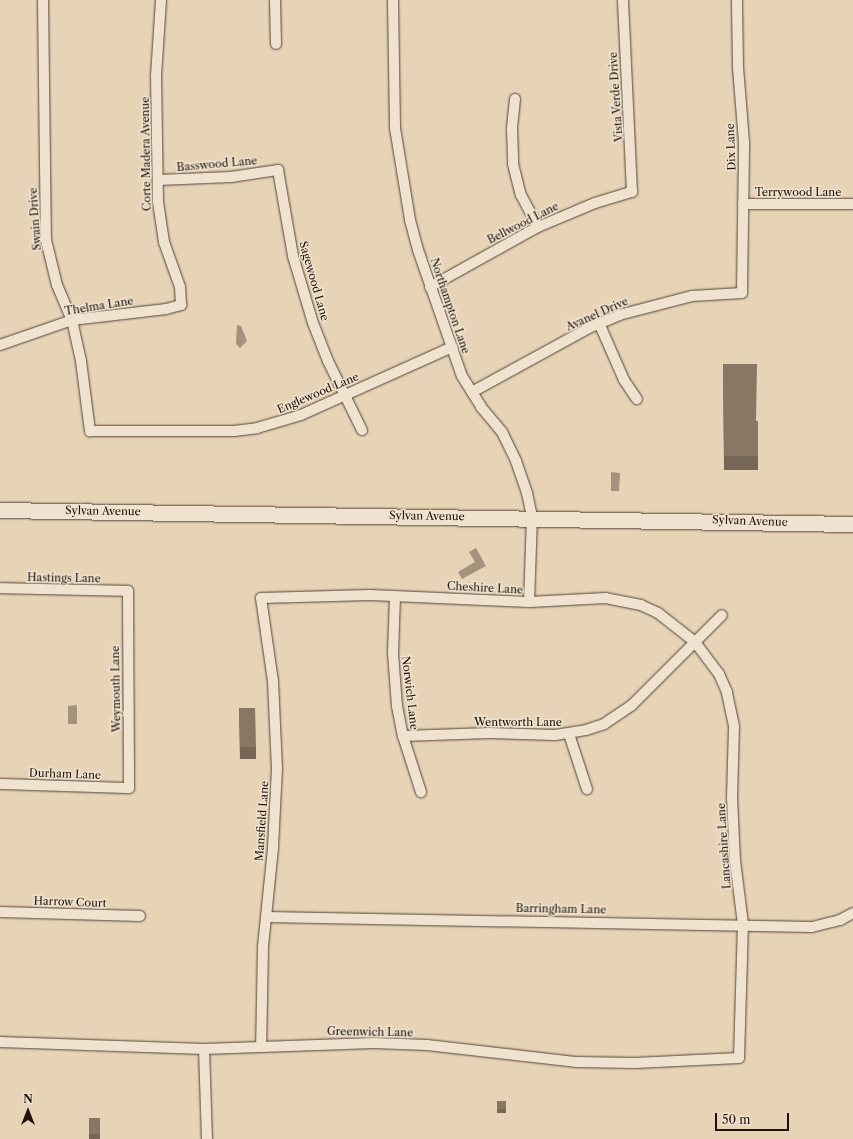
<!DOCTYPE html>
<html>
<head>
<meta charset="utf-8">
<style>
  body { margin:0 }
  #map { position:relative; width:853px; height:1139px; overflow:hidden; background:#e7d4b6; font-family:"Libre Caslon Text",serif }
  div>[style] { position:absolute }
  .water>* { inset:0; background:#a4927c }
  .roads { filter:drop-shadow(0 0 1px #524335) drop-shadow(0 0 1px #524335) }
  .minor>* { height:10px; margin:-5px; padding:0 5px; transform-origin:5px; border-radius:5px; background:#efe3d0 }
  .secondary>* { height:15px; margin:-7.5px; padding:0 7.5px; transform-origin:7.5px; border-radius:7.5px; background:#efe3d0 }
  .wall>* { inset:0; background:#756655 }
  .building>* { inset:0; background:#887763 }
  span { translate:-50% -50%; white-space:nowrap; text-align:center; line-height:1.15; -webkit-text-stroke:3px #efe3d0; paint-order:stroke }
  .street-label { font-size:11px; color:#21130a }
  .north { position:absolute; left:8px; top:1091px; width:40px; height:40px; -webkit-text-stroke:3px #efe3d0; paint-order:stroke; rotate:0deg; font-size:11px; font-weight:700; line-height:16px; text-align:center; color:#21130a }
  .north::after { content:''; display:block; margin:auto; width:14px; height:18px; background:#21130a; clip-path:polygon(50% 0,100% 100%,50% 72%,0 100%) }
  .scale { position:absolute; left:715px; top:1113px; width:74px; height:18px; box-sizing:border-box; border:2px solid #21130a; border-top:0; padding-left:5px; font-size:12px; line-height:14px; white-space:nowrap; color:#21130a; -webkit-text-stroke:3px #efe3d0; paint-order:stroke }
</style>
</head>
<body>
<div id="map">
  <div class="water">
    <div style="clip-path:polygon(237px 325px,241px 326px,247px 341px,240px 348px,236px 344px)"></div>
    <div style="clip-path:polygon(611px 472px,620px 473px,619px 491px,611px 491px)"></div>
    <div style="clip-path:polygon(476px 548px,486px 566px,462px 579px,458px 572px,475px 562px,469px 552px)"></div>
    <div style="clip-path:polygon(77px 705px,77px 724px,68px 724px,68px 706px)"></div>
  </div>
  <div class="roads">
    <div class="minor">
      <div style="left:43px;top:0;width:240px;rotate:89.3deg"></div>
      <div style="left:46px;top:240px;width:46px;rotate:76.3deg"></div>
      <div style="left:57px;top:285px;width:38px;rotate:67deg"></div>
      <div style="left:72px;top:320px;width:42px;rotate:77.6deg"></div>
      <div style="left:81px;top:361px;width:71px;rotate:82.7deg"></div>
      <div style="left:90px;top:431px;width:144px"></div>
      <div style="left:234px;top:431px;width:23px;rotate:-7deg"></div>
      <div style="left:257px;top:428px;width:46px;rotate:-16.5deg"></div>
      <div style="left:301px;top:415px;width:166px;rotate:-24.2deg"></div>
      <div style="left:275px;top:0;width:44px;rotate:88.7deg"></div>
      <div style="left:393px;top:0;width:128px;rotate:89.1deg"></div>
      <div style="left:395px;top:128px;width:93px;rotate:80.7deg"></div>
      <div style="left:410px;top:220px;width:31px;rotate:75deg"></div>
      <div style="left:418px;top:250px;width:133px;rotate:70.8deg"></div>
      <div style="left:462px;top:376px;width:36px;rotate:58deg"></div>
      <div style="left:481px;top:407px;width:33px;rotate:50deg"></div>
      <div style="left:502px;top:432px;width:32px;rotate:64deg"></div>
      <div style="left:516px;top:461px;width:34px;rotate:71deg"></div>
      <div style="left:527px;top:493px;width:25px;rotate:78deg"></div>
      <div style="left:532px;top:517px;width:85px;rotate:92deg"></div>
      <div style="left:515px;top:99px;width:30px;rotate:96deg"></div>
      <div style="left:512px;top:129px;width:35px;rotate:88deg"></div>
      <div style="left:513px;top:164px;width:32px;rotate:76deg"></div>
      <div style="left:521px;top:195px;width:36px;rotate:62deg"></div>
      <div style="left:158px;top:180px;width:73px;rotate:-2.4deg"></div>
      <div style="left:231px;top:177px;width:48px;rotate:-8.5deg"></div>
      <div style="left:278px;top:170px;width:87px;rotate:80.1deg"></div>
      <div style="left:293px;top:256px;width:70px;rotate:73.4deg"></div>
      <div style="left:313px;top:323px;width:41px;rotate:68.5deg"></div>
      <div style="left:328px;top:361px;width:77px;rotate:63.8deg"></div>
      <div style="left:743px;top:204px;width:110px"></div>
      <div style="left:430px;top:287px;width:124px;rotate:-29.1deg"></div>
      <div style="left:538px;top:227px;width:62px;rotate:-22.8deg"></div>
      <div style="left:595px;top:203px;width:39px;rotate:-17deg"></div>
      <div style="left:632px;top:192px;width:192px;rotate:-92.7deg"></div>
      <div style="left:599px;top:323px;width:62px;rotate:66.3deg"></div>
      <div style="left:624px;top:380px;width:23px;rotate:56deg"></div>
      <div style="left:0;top:345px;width:76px;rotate:-19.1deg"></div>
      <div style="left:72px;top:320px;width:95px;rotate:-6.7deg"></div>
      <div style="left:166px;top:309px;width:16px;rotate:-15deg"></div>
      <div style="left:181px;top:305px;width:18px;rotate:-93deg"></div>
      <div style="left:180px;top:287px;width:48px;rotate:-109.6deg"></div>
      <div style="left:164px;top:242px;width:40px;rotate:-98.5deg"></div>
      <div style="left:158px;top:202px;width:126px;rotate:-90.9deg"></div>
      <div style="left:156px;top:76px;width:76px;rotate:-86.2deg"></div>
      <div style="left:472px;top:392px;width:133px;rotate:-28.7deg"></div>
      <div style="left:589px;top:328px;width:33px;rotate:-23deg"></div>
      <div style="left:619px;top:315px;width:75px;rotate:-14.6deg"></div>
      <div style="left:692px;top:296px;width:50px;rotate:-3.4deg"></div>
      <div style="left:742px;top:293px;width:151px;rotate:-89.2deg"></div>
      <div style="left:744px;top:142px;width:75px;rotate:-94.6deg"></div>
      <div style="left:738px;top:67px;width:67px;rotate:-90.9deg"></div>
      <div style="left:0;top:588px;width:128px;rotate:1.3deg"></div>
      <div style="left:128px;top:591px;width:197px;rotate:89.7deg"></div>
      <div style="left:129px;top:788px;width:129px;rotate:-178.2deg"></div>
      <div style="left:395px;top:596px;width:57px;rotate:92deg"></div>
      <div style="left:393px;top:653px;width:53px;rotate:85.7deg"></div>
      <div style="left:397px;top:706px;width:31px;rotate:79deg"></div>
      <div style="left:403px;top:736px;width:59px;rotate:72.2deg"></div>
      <div style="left:569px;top:734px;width:58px;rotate:71.9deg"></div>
      <div style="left:403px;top:736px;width:86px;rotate:-2deg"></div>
      <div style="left:489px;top:733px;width:66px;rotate:1.7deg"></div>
      <div style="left:555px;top:735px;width:31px;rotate:-9deg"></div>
      <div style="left:586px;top:730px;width:19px;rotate:-18deg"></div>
      <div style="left:604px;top:724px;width:34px;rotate:-34deg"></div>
      <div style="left:632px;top:705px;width:127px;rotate:-45deg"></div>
      <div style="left:0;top:912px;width:140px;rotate:1.6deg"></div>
      <div style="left:266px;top:917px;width:546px;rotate:1.05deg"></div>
      <div style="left:812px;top:927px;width:29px;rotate:-14deg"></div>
      <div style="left:840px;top:920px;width:15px;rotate:-28deg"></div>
      <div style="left:0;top:1042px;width:204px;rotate:2deg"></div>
      <div style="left:204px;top:1049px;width:170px;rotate:-2deg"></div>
      <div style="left:374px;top:1043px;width:53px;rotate:2.2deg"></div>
      <div style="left:427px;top:1045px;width:151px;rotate:6.5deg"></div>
      <div style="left:577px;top:1062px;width:58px;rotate:1deg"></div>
      <div style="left:635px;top:1063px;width:104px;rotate:-2.8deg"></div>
      <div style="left:739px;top:1058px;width:134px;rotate:-88.3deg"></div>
      <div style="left:743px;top:924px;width:64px;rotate:-97.2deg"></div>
      <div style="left:735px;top:861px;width:63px;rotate:-92.7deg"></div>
      <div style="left:732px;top:798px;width:72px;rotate:-88.4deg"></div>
      <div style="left:734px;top:726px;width:35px;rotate:-102deg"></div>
      <div style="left:727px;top:692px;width:20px;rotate:-114deg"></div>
      <div style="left:719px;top:674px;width:40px;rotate:-127deg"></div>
      <div style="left:695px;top:642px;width:47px;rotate:-141.9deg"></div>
      <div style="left:658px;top:613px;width:19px;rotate:-155deg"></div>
      <div style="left:641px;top:605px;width:36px;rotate:-169deg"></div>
      <div style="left:606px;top:598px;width:77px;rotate:177deg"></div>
      <div style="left:529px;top:602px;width:159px;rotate:-177.5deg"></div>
      <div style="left:370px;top:595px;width:109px;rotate:178.4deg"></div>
      <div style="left:261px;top:598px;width:84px;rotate:81.8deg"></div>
      <div style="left:273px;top:681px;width:87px;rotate:87.4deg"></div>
      <div style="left:277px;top:768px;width:80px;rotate:92.9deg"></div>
      <div style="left:273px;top:848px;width:100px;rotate:95.8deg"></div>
      <div style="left:263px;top:947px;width:100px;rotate:91.1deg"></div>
      <div style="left:204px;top:1049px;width:90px;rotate:88.1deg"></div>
    </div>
    <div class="secondary">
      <div style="left:0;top:510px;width:853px;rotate:0.94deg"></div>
    </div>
  </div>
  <div class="wall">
    <div style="clip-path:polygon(723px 364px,756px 421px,758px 421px,758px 470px,724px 470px)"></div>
    <div style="clip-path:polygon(239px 708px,256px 747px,256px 759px,240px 759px)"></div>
    <div style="clip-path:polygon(497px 1101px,506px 1101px,506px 1113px,497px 1113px)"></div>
    <div style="clip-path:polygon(89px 1118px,100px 1118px,100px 1139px,89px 1139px)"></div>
  </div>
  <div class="building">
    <div style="clip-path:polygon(723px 364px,757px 364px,756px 421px,758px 421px,758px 456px,724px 456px)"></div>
    <div style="clip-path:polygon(239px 708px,255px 708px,256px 747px,240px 747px)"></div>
    <div style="clip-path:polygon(497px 1101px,506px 1101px,506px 1109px,497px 1109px)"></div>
    <div style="clip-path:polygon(89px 1118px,100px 1118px,100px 1134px,89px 1134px)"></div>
  </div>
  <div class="street-label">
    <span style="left:616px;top:97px;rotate:-94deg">Vista Verde Drive</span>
    <span style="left:731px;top:147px;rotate:-92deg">Dix Lane</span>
    <span style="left:146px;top:154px;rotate:-91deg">Corte Madera Avenue</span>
    <span style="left:217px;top:164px;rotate:-5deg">Basswood Lane</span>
    <span style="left:798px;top:192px">Terrywood Lane</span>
    <span style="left:35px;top:219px;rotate:-94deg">Swain Drive</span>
    <span style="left:523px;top:223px;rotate:-27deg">Bellwood Lane</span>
    <span style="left:314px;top:281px;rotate:74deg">Sagewood Lane</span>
    <span style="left:99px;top:306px;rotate:-9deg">Thelma Lane</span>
    <span style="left:450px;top:306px;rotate:71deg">Northampton Lane</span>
    <span style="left:597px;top:314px;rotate:-24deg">Avanel Drive</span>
    <span style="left:318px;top:393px;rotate:-23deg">Englewood Lane</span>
    <span style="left:103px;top:511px;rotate:1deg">Sylvan Avenue</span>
    <span style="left:427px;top:516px;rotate:1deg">Sylvan Avenue</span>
    <span style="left:750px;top:521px;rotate:2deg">Sylvan Avenue</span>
    <span style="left:64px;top:578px;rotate:1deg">Hastings Lane</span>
    <span style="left:485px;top:588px;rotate:3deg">Cheshire Lane</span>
    <span style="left:116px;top:689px;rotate:-91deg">Weymouth Lane</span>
    <span style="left:410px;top:693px;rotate:83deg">Norwich Lane</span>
    <span style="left:518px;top:722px">Wentworth Lane</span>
    <span style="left:65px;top:774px;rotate:2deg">Durham Lane</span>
    <span style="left:262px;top:821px;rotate:-86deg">Mansfield Lane</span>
    <span style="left:724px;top:846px;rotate:-94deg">Lancashire Lane</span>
    <span style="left:70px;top:902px;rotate:2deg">Harrow Court</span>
    <span style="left:561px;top:909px;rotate:1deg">Barringham Lane</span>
    <span style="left:370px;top:1032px;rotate:1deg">Greenwich Lane</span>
  </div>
  <div class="north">N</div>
  <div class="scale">50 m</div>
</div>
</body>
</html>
